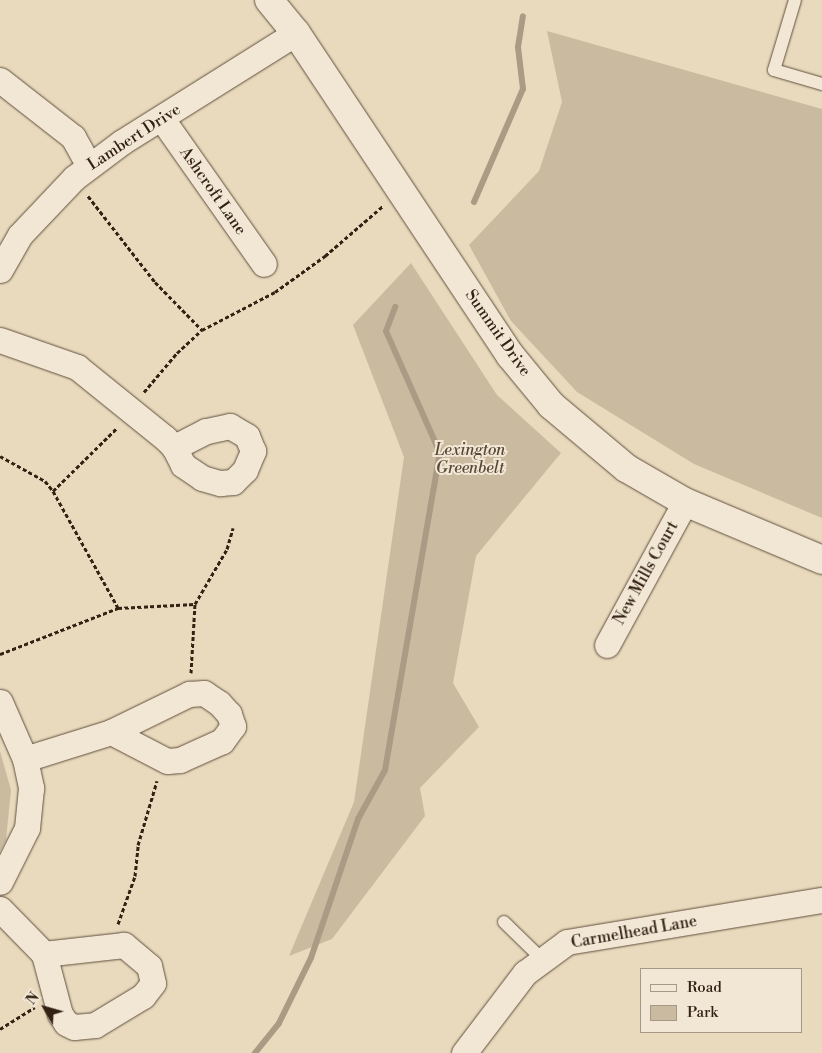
<!DOCTYPE html>
<html>
<head>
<meta charset="utf-8">
<style>
  body { margin:0 }
  #map { position:relative; width:822px; height:1053px; overflow:hidden; background:#e9dabd; font-family:"Libre Bodoni",serif }
  div>[style] { position:absolute }
  .green>* { inset:0; background:#cabba0 }
  .stream>* { height:6px; margin:-3px; padding:0 3px; transform-origin:3px; border-radius:3px; background:#ab9b84 }
  .path>* { height:3px; margin-top:-1.5px; transform-origin:0; background:repeating-linear-gradient(90deg,#332114 0 4px,transparent 0 6.5px) }
  .roads { filter:drop-shadow(0 0 1px #604f3e) drop-shadow(0 0 1px #604f3e) }
  .service>* { height:12px; margin:-6px; padding:0 6px; transform-origin:6px; border-radius:6px; background:#f1e7d4 }
  .minor>* { height:25px; margin:-12.5px; padding:0 12.5px; transform-origin:12.5px; border-radius:12.5px; background:#f1e7d4 }
  .tertiary>* { height:28px; margin:-14px; padding:0 14px; transform-origin:14px; border-radius:14px; background:#f1e7d4 }
  span { translate:-50% -50%; white-space:nowrap; text-align:center; line-height:1.15; -webkit-text-stroke:4px #f1e7d4; paint-order:stroke }
  .street-label { font-size:16px; color:#332114 }
  .park-label { font-size:16px; color:#594837; font-style:italic }
  .legend { position:absolute; left:640px; top:968px; width:162px; height:65px; box-sizing:border-box; background:#f1e7d4; border:1px solid #a59887; margin:0; padding:6px 9px; list-style:none; font-size:15px; color:#332114 }
  .legend li { display:flex; align-items:center; gap:10px; height:25px }
  .legend b { width:25px; border:1px solid #a59887 }
  .north { position:absolute; left:20px; top:983px; width:50px; height:50px; -webkit-text-stroke:4px #f1e7d4; paint-order:stroke; rotate:308deg; font-size:14px; font-weight:700; line-height:20px; text-align:center; color:#332114 }
  .north::after { content:''; display:block; margin:auto; width:18px; height:22px; background:#332114; clip-path:polygon(50% 0,100% 100%,50% 72%,0 100%) }
</style>
</head>
<body>
<div id="map">
  <div class="green">
    <div style="clip-path:polygon(547px 31px,822px 109px,822px 518px,694px 464px,577px 392px,511px 321px,469px 245px,539px 171px,562px 102px)"></div>
    <div style="clip-path:polygon(411px 263px,497px 395px,561px 453px,476px 556px,453px 683px,479px 727px,420px 788px,425px 816px,332px 939px,289px 956px,354px 802px,404px 457px,353px 325px)"></div>
    <div style="clip-path:polygon(0 751px,11px 790px,6px 840px,0 851px)"></div>
  </div>
  <div class="stream">
    <div style="left:474px;top:202px;width:123px;rotate:-66.6deg"></div>
    <div style="left:523px;top:89px;width:42px;rotate:-96.8deg"></div>
    <div style="left:518px;top:47px;width:31px;rotate:-81deg"></div>
    <div style="left:255px;top:1053px;width:38px;rotate:-51deg"></div>
    <div style="left:279px;top:1023px;width:72px;rotate:-63.8deg"></div>
    <div style="left:311px;top:958px;width:147px;rotate:-71.3deg"></div>
    <div style="left:358px;top:819px;width:56px;rotate:-61.1deg"></div>
    <div style="left:385px;top:770px;width:322px;rotate:-80.2deg"></div>
    <div style="left:440px;top:453px;width:133px;rotate:-113.9deg"></div>
    <div style="left:386px;top:331px;width:26px;rotate:-69deg"></div>
  </div>
  <div class="path">
    <div style="left:88px;top:196px;width:109px;rotate:52.1deg"></div>
    <div style="left:155px;top:282px;width:67px;rotate:45.6deg"></div>
    <div style="left:144px;top:392px;width:51px;rotate:-49.8deg"></div>
    <div style="left:177px;top:353px;width:34px;rotate:-43deg"></div>
    <div style="left:202px;top:330px;width:82px;rotate:-27.5deg"></div>
    <div style="left:275px;top:292px;width:62px;rotate:-35.8deg"></div>
    <div style="left:325px;top:256px;width:77px;rotate:-40.8deg"></div>
    <div style="left:0;top:456px;width:51px;rotate:29.1deg"></div>
    <div style="left:45px;top:481px;width:13px;rotate:51deg"></div>
    <div style="left:53px;top:491px;width:134px;rotate:60.9deg"></div>
    <div style="left:53px;top:491px;width:91px;rotate:-44.6deg"></div>
    <div style="left:0;top:654px;width:127px;rotate:-21.3deg"></div>
    <div style="left:118px;top:608px;width:77px;rotate:-3deg"></div>
    <div style="left:191px;top:673px;width:69px;rotate:-86.7deg"></div>
    <div style="left:195px;top:604px;width:64px;rotate:-59.8deg"></div>
    <div style="left:227px;top:549px;width:22px;rotate:-74deg"></div>
    <div style="left:118px;top:924px;width:51px;rotate:-70.5deg"></div>
    <div style="left:135px;top:876px;width:31px;rotate:-84deg"></div>
    <div style="left:138px;top:845px;width:67px;rotate:-73.5deg"></div>
    <div style="left:0;top:1029px;width:41px;rotate:-32.2deg"></div>
  </div>
  <div class="roads">
    <div class="service">
      <div style="left:795px;top:0;width:73px;rotate:106.7deg"></div>
      <div style="left:774px;top:70px;width:50px;rotate:16.3deg"></div>
      <div style="left:504px;top:922px;width:54px;rotate:44.3deg"></div>
    </div>
    <div class="minor">
      <div style="left:0;top:80px;width:93px;rotate:38deg"></div>
      <div style="left:73px;top:137px;width:33px;rotate:61deg"></div>
      <div style="left:162px;top:119px;width:177px;rotate:54.9deg"></div>
      <div style="left:0;top:270px;width:40px;rotate:-60.3deg"></div>
      <div style="left:20px;top:235px;width:79px;rotate:-46.5deg"></div>
      <div style="left:74px;top:178px;width:60px;rotate:-36.9deg"></div>
      <div style="left:122px;top:142px;width:205px;rotate:-32.1deg"></div>
      <div style="left:0;top:340px;width:82px;rotate:19.3deg"></div>
      <div style="left:77px;top:367px;width:113px;rotate:38.9deg"></div>
      <div style="left:165px;top:438px;width:13px;rotate:45deg"></div>
      <div style="left:174px;top:447px;width:20px;rotate:63deg"></div>
      <div style="left:183px;top:465px;width:23px;rotate:34deg"></div>
      <div style="left:202px;top:478px;width:19px;rotate:16deg"></div>
      <div style="left:220px;top:483px;width:13px;rotate:-4deg"></div>
      <div style="left:233px;top:482px;width:17px;rotate:-45deg"></div>
      <div style="left:245px;top:470px;width:21px;rotate:-67deg"></div>
      <div style="left:253px;top:451px;width:16px;rotate:-112deg"></div>
      <div style="left:247px;top:436px;width:20px;rotate:-150deg"></div>
      <div style="left:230px;top:426px;width:25px;rotate:168deg"></div>
      <div style="left:206px;top:431px;width:36px;rotate:153deg"></div>
      <div style="left:607px;top:645px;width:163px;rotate:-61.4deg"></div>
      <div style="left:0;top:702px;width:62px;rotate:66.3deg"></div>
      <div style="left:25px;top:759px;width:30px;rotate:78deg"></div>
      <div style="left:31px;top:788px;width:40px;rotate:95.7deg"></div>
      <div style="left:27px;top:828px;width:60px;rotate:116.6deg"></div>
      <div style="left:25px;top:759px;width:90px;rotate:-17.4deg"></div>
      <div style="left:111px;top:732px;width:87px;rotate:-26deg"></div>
      <div style="left:189px;top:694px;width:15px;rotate:-4deg"></div>
      <div style="left:204px;top:693px;width:18px;rotate:34deg"></div>
      <div style="left:219px;top:703px;width:15px;rotate:48deg"></div>
      <div style="left:229px;top:714px;width:13px;rotate:72deg"></div>
      <div style="left:233px;top:726px;width:19px;rotate:126deg"></div>
      <div style="left:222px;top:741px;width:46px;rotate:155.7deg"></div>
      <div style="left:180px;top:760px;width:13px;rotate:176deg"></div>
      <div style="left:167px;top:761px;width:63px;rotate:-152.6deg"></div>
      <div style="left:0;top:909px;width:63px;rotate:45.6deg"></div>
      <div style="left:44px;top:954px;width:62px;rotate:75.1deg"></div>
      <div style="left:60px;top:1014px;width:11px;rotate:56deg"></div>
      <div style="left:66px;top:1023px;width:9px;rotate:27deg"></div>
      <div style="left:74px;top:1027px;width:21px;rotate:-5deg"></div>
      <div style="left:95px;top:1025px;width:56px;rotate:-31.1deg"></div>
      <div style="left:143px;top:996px;width:16px;rotate:-52deg"></div>
      <div style="left:153px;top:983px;width:17px;rotate:-103deg"></div>
      <div style="left:149px;top:966px;width:33px;rotate:-140deg"></div>
      <div style="left:124px;top:945px;width:81px;rotate:173.6deg"></div>
      <div style="left:464px;top:1053px;width:101px;rotate:-52.7deg"></div>
      <div style="left:525px;top:973px;width:52px;rotate:-36.4deg"></div>
      <div style="left:567px;top:942px;width:258px;rotate:-9.4deg"></div>
    </div>
    <div class="tertiary">
      <div style="left:269px;top:0;width:43px;rotate:50.7deg"></div>
      <div style="left:296px;top:33px;width:387px;rotate:56.4deg"></div>
      <div style="left:510px;top:355px;width:65px;rotate:50.6deg"></div>
      <div style="left:551px;top:405px;width:98px;rotate:40deg"></div>
      <div style="left:626px;top:468px;width:68px;rotate:30deg"></div>
      <div style="left:685px;top:502px;width:149px;rotate:22.9deg"></div>
    </div>
  </div>
  <div class="street-label">
    <span style="left:134px;top:137px;rotate:-33deg">Lambert Drive</span>
    <span style="left:213px;top:191px;rotate:55deg">Ashcroft Lane</span>
    <span style="left:498px;top:333px;rotate:55deg">Summit Drive</span>
    <span style="left:646px;top:573px;rotate:-61deg">New Mills Court</span>
    <span style="left:634px;top:932px;rotate:-10deg">Carmelhead Lane</span>
  </div>
  <div class="park-label">
    <span style="left:470px;top:459px">Lexington<br>Greenbelt</span>
  </div>
  <ul class="legend">
  <li><b style="height:6px;background:#f1e7d4"></b>Road</li>
  <li><b style="height:14px;background:#cabba0"></b>Park</li>
  </ul>
  <div class="north">N</div>
</div>
</body>
</html>
